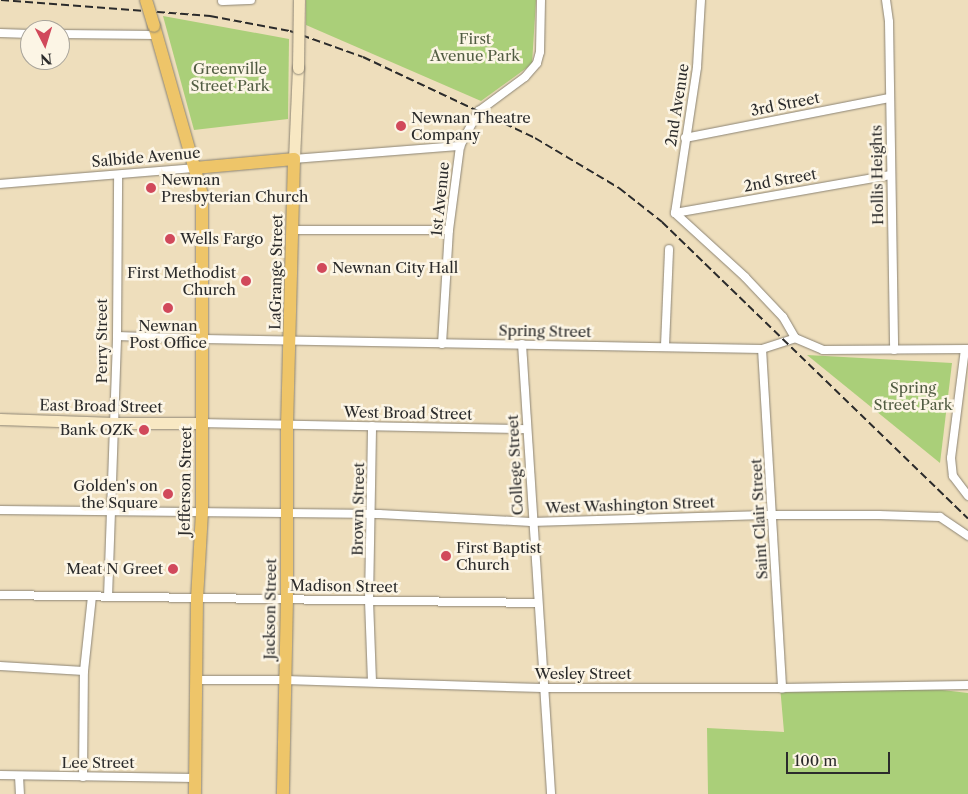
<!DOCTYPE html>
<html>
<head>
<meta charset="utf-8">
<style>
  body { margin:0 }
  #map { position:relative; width:968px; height:794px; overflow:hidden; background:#eedebc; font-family:"Libre Caslon Text",serif }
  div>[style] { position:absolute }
  .green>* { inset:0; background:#aacf79 }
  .roads { filter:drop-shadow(0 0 1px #8c8474) drop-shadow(0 0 1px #8c8474) }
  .street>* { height:8px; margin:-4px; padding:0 4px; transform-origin:4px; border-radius:4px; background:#fff }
  .secondary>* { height:11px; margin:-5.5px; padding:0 5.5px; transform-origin:5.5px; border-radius:5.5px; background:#f8e8c3 }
  .primary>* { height:12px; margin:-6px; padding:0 6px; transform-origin:6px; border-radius:6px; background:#eec569 }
  .rail>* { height:2px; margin-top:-1px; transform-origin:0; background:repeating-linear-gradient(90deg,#2b2b2b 0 8px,transparent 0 12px) }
  .bridges { filter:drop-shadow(0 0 1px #8c8474) drop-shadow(0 0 1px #8c8474) }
  .secondary-bridge>* { height:11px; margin:-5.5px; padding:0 5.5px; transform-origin:5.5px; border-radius:5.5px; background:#f8e8c3 }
  .primary-bridge>* { height:12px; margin:-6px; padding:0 6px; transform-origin:6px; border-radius:6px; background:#eec569 }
  .dots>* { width:14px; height:14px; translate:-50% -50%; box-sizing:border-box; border:2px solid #fcf5e5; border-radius:50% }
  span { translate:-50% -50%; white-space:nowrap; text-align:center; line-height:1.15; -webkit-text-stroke:5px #fcf5e5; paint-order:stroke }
  .park-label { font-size:15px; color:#515c42 }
  .street-label { font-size:15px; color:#2b2b2b }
  .poi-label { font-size:15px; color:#2b2b2b }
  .left { translate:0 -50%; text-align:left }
  .right { translate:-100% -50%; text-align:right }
  .north { position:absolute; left:20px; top:20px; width:50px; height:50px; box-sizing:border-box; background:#fcf5e5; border:1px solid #a8a49b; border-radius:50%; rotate:175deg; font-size:14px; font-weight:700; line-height:20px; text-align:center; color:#2b2b2b }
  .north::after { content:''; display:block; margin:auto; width:18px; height:22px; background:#d1495b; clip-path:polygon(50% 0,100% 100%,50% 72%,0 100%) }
  .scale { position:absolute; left:786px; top:752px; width:104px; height:22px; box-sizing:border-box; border:2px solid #2b2b2b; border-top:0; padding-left:6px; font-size:15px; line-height:18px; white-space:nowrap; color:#2b2b2b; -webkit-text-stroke:4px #fcf5e5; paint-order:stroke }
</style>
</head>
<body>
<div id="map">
  <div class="green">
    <div style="clip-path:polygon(306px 0,536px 0,532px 64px,481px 101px,306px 25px)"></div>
    <div style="clip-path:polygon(163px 16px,289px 39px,288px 119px,194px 130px)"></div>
    <div style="clip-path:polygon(807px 355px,952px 363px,940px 463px)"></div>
    <div style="clip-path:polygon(780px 686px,925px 688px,968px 693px,968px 794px,708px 794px,707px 728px,784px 732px)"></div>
  </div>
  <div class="roads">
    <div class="street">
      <div style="left:886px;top:0;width:22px;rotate:82deg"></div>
      <div style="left:889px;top:22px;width:328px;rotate:89.1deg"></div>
      <div style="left:222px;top:1px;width:29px;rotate:-2deg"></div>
      <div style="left:0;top:33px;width:30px;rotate:2deg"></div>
      <div style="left:60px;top:34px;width:97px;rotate:0.6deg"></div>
      <div style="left:685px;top:138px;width:208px;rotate:-11.1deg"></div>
      <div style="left:294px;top:159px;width:167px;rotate:-4.5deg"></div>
      <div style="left:0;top:184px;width:196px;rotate:-4.7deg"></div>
      <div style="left:675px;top:213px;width:219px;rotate:-10deg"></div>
      <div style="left:675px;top:213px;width:148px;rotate:-81.4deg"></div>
      <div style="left:697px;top:67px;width:67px;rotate:-86.6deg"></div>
      <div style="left:675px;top:213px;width:95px;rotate:42.4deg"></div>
      <div style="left:745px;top:277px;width:55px;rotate:46.5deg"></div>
      <div style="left:783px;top:317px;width:24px;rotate:60deg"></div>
      <div style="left:293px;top:230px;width:156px"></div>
      <div style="left:117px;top:336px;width:86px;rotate:2deg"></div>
      <div style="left:203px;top:339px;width:559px;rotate:1.02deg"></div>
      <div style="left:762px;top:349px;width:35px;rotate:-18deg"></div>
      <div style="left:795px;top:338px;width:30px;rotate:23deg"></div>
      <div style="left:823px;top:350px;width:145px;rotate:-0.4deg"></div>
      <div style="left:442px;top:344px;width:114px;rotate:-86.5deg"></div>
      <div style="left:449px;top:230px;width:85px;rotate:-82.5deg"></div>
      <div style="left:460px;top:146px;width:40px;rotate:-62deg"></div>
      <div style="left:479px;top:111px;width:57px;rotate:-36.5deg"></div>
      <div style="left:525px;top:77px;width:18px;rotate:-49deg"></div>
      <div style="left:537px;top:63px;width:11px;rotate:-75deg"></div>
      <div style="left:540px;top:52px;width:52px;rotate:-88.9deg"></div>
      <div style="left:522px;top:344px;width:451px;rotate:86.3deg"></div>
      <div style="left:665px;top:346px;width:97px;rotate:-87.6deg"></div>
      <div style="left:762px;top:349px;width:340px;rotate:86.6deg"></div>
      <div style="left:965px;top:349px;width:110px;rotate:97.3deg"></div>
      <div style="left:951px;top:458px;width:18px;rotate:84deg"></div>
      <div style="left:953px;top:476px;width:25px;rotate:53deg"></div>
      <div style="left:202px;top:423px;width:325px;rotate:1.1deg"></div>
      <div style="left:0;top:510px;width:379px;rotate:0.6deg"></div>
      <div style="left:379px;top:514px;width:152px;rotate:3deg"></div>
      <div style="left:531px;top:522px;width:242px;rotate:-1.7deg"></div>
      <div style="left:773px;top:515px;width:106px"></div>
      <div style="left:879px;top:515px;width:61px;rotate:1.9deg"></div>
      <div style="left:940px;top:517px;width:34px;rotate:34deg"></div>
      <div style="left:0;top:595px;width:538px;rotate:0.85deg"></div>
      <div style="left:108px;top:597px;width:261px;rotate:-88deg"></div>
      <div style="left:117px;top:336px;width:161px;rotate:-89.6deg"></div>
      <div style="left:0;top:666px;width:84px;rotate:3.4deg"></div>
      <div style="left:197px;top:680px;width:88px"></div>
      <div style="left:285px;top:680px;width:257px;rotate:1.8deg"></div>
      <div style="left:542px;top:688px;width:240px"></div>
      <div style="left:782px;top:688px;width:186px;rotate:-0.9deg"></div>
      <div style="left:372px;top:682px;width:81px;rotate:-92.1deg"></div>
      <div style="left:369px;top:601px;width:175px;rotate:-89deg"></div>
      <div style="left:0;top:775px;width:195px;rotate:0.9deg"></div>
      <div style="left:19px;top:776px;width:18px;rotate:87deg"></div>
      <div style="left:83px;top:777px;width:106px;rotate:-89.5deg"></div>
      <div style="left:84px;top:671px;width:75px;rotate:-83.9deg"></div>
    </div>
    <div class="secondary">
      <div style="left:294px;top:159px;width:91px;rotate:-87.5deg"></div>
      <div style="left:0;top:419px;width:115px;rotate:2deg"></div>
      <div style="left:115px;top:423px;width:87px"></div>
    </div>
    <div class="primary">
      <div style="left:154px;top:26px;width:175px;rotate:74.1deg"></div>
      <div style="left:202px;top:194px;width:318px;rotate:90deg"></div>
      <div style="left:202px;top:512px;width:86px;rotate:93.3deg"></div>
      <div style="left:197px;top:598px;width:196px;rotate:90.6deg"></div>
      <div style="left:195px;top:168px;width:99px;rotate:-5.2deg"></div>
      <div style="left:294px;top:159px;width:266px;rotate:91.5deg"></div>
      <div style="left:287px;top:425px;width:174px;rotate:90deg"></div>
      <div style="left:287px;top:599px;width:195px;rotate:91.2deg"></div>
    </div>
  </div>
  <div class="rail">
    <div style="left:1px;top:0;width:210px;rotate:4.4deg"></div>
    <div style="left:210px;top:16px;width:81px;rotate:10.6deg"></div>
    <div style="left:290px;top:31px;width:77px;rotate:19.6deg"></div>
    <div style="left:363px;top:57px;width:190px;rotate:25.2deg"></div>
    <div style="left:535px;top:138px;width:98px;rotate:30.8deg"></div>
    <div style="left:619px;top:188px;width:55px;rotate:38.3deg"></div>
    <div style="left:662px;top:222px;width:426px;rotate:44.1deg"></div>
  </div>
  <div class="bridges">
    <div class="secondary-bridge">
      <div style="left:298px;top:68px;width:68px;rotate:-89.2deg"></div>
    </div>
    <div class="primary-bridge">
      <div style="left:146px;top:0;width:27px;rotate:73deg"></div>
    </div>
  </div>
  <div class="dots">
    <div style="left:401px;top:126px;background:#d1495b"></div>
    <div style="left:151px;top:188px;background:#d1495b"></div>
    <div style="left:170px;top:239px;background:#d1495b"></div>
    <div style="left:322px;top:268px;background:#d1495b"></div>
    <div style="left:246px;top:281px;background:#d1495b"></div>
    <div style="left:168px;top:308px;background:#d1495b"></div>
    <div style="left:144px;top:430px;background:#d1495b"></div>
    <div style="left:168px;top:494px;background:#d1495b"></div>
    <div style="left:446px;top:556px;background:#d1495b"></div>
    <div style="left:173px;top:569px;background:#d1495b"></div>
  </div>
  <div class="park-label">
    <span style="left:475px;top:47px">First<br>Avenue Park</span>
    <span style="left:230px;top:77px">Greenville<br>Street Park</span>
    <span style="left:913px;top:396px">Spring<br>Street Park</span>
  </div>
  <div class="street-label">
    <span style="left:785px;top:104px;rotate:-11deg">3rd Street</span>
    <span style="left:677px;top:105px;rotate:-81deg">2nd Avenue</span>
    <span style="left:146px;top:157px;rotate:-5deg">Salbide Avenue</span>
    <span style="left:877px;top:175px;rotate:-91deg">Hollis Heights</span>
    <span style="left:780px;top:180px;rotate:-10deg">2nd Street</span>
    <span style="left:440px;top:199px;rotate:-84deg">1st Avenue</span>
    <span style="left:276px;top:272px;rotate:-89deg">LaGrange Street</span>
    <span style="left:545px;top:331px;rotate:1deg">Spring Street</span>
    <span style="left:102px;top:341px;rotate:-90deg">Perry Street</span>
    <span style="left:101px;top:406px;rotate:1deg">East Broad Street</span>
    <span style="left:408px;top:413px;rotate:1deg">West Broad Street</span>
    <span style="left:515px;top:465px;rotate:-93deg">College Street</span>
    <span style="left:185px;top:481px;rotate:-89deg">Jefferson Street</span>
    <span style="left:630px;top:505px;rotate:-2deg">West Washington Street</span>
    <span style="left:358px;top:509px;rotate:-89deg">Brown Street</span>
    <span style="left:759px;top:519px;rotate:-93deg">Saint Clair Street</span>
    <span style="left:344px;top:586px;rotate:1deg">Madison Street</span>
    <span style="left:270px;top:609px;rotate:-89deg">Jackson Street</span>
    <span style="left:583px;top:674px">Wesley Street</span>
    <span style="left:98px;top:763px">Lee Street</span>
  </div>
  <div class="poi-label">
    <span class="left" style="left:411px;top:126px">Newnan Theatre<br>Company</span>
    <span class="left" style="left:161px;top:188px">Newnan<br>Presbyterian Church</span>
    <span class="left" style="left:180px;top:239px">Wells Fargo</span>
    <span class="left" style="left:332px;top:268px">Newnan City Hall</span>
    <span class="right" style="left:236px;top:281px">First Methodist<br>Church</span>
    <span style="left:168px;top:334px">Newnan<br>Post Office</span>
    <span class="right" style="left:134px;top:430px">Bank OZK</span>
    <span class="right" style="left:158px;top:494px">Golden's on<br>the Square</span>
    <span class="left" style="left:456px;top:556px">First Baptist<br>Church</span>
    <span class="right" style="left:163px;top:569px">Meat N Greet</span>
  </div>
  <div class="north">N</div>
  <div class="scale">100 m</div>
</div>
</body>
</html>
